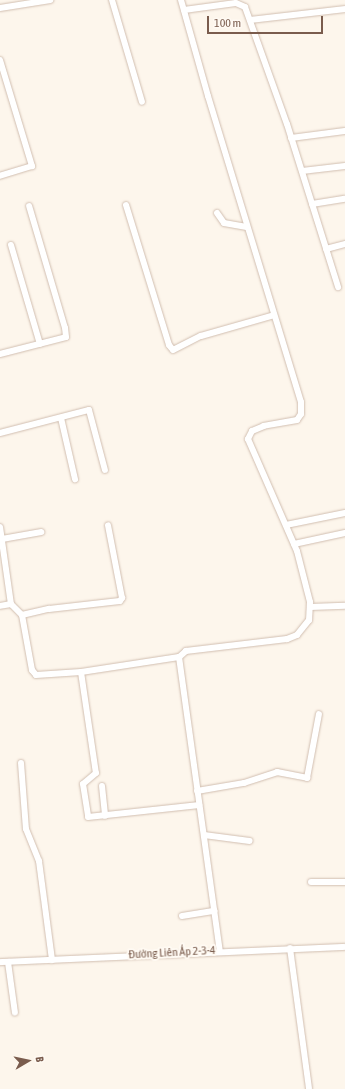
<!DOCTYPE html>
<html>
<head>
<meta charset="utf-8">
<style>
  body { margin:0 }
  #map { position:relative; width:345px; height:1089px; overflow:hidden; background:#fdf6ec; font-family:"Asap Condensed",sans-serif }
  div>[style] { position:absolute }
  .roads { filter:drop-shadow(0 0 1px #d1beb0) drop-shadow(0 0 1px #d1beb0) }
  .minor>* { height:6px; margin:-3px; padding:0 3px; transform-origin:3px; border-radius:3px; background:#fff }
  span { translate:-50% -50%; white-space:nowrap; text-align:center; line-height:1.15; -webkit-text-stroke:4px #fffaf3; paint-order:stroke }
  .street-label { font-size:12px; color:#7a5c4d }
  .north { position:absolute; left:8px; top:1041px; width:40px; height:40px; -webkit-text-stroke:3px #fffaf3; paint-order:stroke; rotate:81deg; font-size:11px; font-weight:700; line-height:16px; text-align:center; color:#7a5c4d }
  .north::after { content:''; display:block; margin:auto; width:14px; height:18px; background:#7a5c4d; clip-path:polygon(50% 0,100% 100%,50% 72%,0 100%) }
  .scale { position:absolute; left:207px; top:16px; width:116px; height:18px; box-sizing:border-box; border:2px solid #7a5c4d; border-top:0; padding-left:5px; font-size:12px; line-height:14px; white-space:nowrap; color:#7a5c4d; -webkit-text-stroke:3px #fffaf3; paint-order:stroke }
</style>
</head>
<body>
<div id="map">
  <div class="roads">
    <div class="minor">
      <div style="left:112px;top:0;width:106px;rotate:73.6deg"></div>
      <div style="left:181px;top:0;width:100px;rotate:74.3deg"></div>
      <div style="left:208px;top:96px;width:320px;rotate:73.1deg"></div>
      <div style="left:301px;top:402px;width:12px;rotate:90deg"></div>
      <div style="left:301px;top:414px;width:7px;rotate:124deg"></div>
      <div style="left:297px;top:420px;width:34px;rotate:170deg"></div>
      <div style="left:264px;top:426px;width:13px;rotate:157deg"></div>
      <div style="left:252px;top:431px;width:9px;rotate:117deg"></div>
      <div style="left:248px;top:439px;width:122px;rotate:66.4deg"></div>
      <div style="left:297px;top:551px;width:53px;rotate:75.7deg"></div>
      <div style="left:310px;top:602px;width:18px;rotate:93deg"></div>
      <div style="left:309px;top:620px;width:19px;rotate:129deg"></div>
      <div style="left:297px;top:635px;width:11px;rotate:158deg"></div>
      <div style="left:287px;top:639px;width:102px;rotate:173.2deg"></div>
      <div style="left:186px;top:651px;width:9px;rotate:139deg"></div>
      <div style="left:179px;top:657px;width:99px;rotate:171.3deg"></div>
      <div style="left:81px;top:672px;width:102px;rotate:81.6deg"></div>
      <div style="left:96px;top:773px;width:17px;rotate:140deg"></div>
      <div style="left:83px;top:784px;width:33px;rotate:81deg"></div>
      <div style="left:88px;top:817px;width:112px;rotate:-6.2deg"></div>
      <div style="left:0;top:8px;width:51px;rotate:-9.1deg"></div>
      <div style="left:184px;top:10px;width:52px;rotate:-7.7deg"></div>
      <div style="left:236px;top:3px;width:10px;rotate:24deg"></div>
      <div style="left:245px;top:7px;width:124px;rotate:70.3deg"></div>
      <div style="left:287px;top:124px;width:171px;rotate:72.6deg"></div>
      <div style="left:250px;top:20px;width:96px;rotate:-6.6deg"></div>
      <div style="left:0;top:60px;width:111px;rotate:73.2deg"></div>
      <div style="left:32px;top:166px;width:34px;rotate:163deg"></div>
      <div style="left:291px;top:138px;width:54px;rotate:-7.4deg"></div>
      <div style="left:302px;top:171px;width:43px;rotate:-6.6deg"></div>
      <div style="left:312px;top:204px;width:33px;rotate:-9deg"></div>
      <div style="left:126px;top:205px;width:146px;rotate:72.9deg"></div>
      <div style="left:169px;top:345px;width:6px;rotate:51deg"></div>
      <div style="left:173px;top:350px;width:31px;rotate:-27deg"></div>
      <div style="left:201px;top:336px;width:76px;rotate:-16deg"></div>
      <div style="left:217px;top:213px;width:12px;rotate:55deg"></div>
      <div style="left:224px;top:223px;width:23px;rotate:10deg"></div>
      <div style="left:11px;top:245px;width:103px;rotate:73.7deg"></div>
      <div style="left:326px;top:249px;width:20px;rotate:-15deg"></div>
      <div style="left:0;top:354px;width:68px;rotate:-14.4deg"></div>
      <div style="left:66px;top:337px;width:9px;rotate:-96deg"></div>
      <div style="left:65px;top:328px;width:127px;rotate:-106.4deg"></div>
      <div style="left:61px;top:418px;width:63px;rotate:77.1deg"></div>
      <div style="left:0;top:433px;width:92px;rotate:-14.5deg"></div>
      <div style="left:89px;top:410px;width:62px;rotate:75.1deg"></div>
      <div style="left:286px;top:525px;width:60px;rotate:-11.5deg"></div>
      <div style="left:0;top:527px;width:78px;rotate:81.9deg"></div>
      <div style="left:11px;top:604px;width:11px;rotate:170deg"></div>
      <div style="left:2px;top:539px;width:40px;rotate:-10deg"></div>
      <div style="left:294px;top:544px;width:52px;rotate:-12.2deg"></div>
      <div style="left:11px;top:604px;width:16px;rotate:45deg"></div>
      <div style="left:22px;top:615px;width:56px;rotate:79.7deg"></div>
      <div style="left:32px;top:670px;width:6px;rotate:51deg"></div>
      <div style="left:36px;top:675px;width:45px;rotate:-3.8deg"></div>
      <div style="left:310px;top:607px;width:35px;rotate:-2deg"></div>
      <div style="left:22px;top:615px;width:28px;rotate:-13deg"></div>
      <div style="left:49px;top:609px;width:71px;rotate:-6.4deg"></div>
      <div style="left:120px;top:601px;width:4px;rotate:-56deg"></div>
      <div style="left:122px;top:598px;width:74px;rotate:-100.9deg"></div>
      <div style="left:179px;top:657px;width:297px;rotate:82.1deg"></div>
      <div style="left:21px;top:763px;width:66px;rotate:85.7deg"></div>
      <div style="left:26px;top:829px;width:35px;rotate:68deg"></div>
      <div style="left:39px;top:861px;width:100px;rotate:82.5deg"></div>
      <div style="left:102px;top:786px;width:30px;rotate:84deg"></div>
      <div style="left:197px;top:791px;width:48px;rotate:-9.7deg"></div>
      <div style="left:244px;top:783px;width:35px;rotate:-18deg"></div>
      <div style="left:277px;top:772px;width:31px;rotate:11deg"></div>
      <div style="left:307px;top:778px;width:65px;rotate:-79.4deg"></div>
      <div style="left:204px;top:835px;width:46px;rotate:7.4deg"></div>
      <div style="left:311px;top:882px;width:34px"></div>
      <div style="left:182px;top:916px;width:33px;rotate:-9deg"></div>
      <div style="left:290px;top:948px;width:142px;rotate:82.3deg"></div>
      <div style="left:0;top:962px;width:345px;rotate:-2.5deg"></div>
      <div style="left:8px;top:962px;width:51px;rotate:82.2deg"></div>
    </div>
  </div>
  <div class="street-label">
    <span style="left:172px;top:953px;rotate:-3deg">Đường Liên Ấp 2-3-4</span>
  </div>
  <div class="north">B</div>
  <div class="scale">100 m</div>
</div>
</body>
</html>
